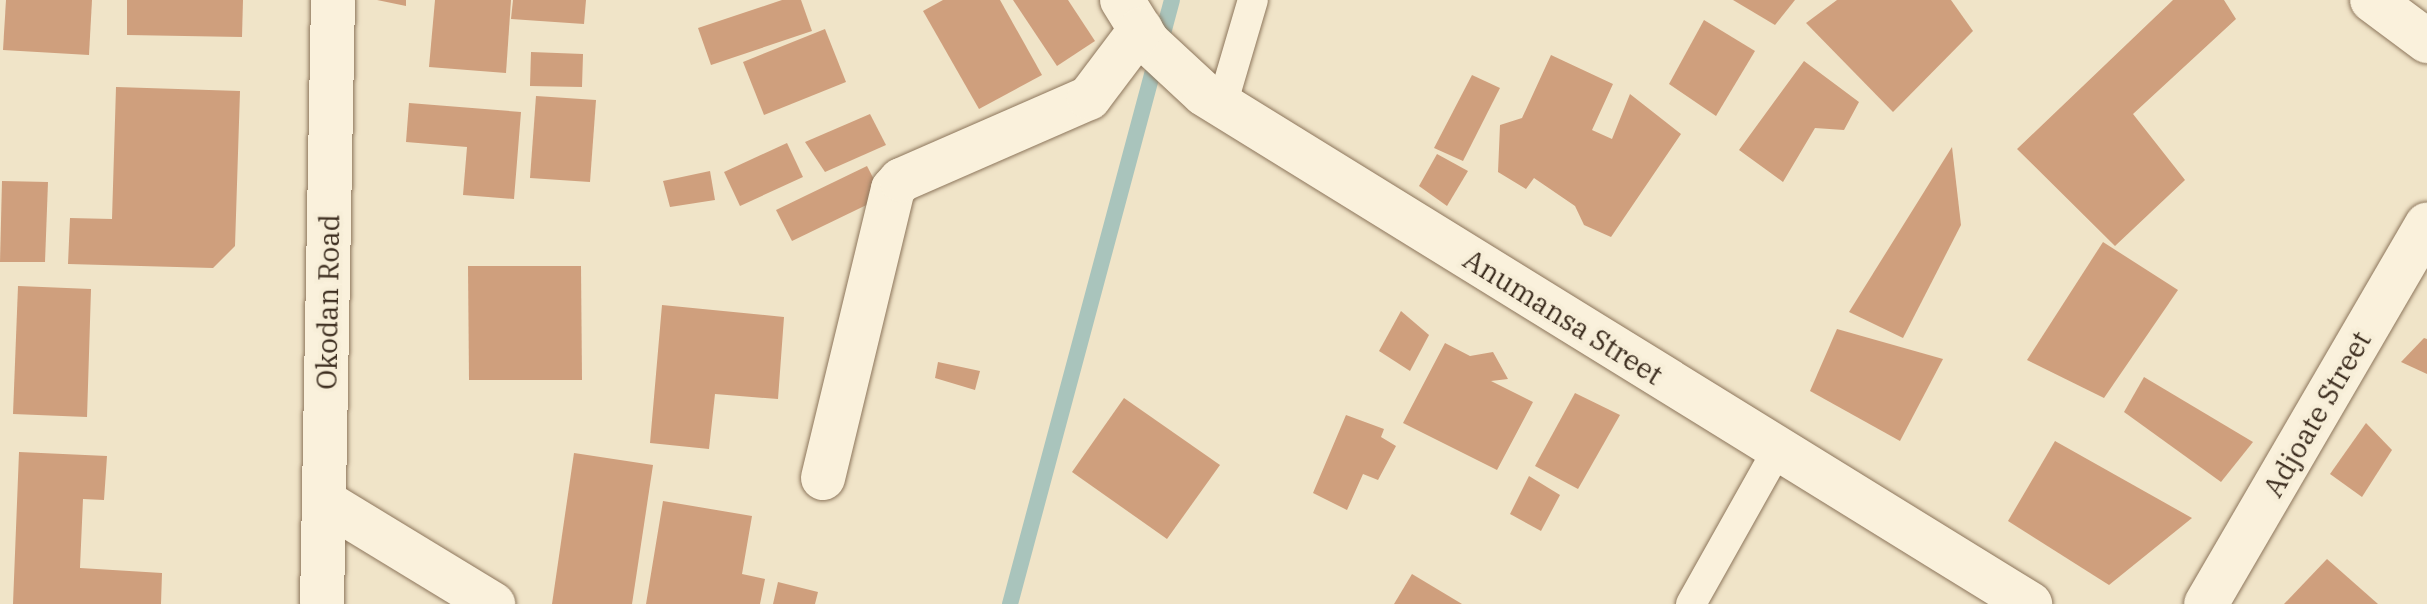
<!DOCTYPE html>
<html>
<head>
<meta charset="utf-8">
<style>
  body { margin:0 }
  #map { position:relative; width:2427px; height:604px; overflow:hidden; background:#f0e4c8; font-family:"IBM Plex Serif",serif }
  div>[style] { position:absolute }
  .stream>* { height:16px; margin:-8px; padding:0 8px; transform-origin:8px; border-radius:8px; background:#a9c4bc }
  .building>* { inset:0; background:#cf9f7d }
  .roads { filter:drop-shadow(0 0 2px #8d765c) drop-shadow(0 0 2px #8d765c) }
  .service>* { height:30px; margin:-15px; padding:0 15px; transform-origin:15px; border-radius:15px; background:#faf1dc }
  .minor>* { height:44px; margin:-22px; padding:0 22px; transform-origin:22px; border-radius:22px; background:#faf1dc }
  span { translate:-50% -50%; white-space:nowrap; text-align:center; line-height:1.15; -webkit-text-stroke:8px #f7eed8; paint-order:stroke }
  .street-label { font-size:28px; color:#3d2e20 }
</style>
</head>
<body>
<div id="map">
  <div class="stream">
    <div style="left:1010px;top:604px;width:625px;rotate:-74.99deg"></div>
  </div>
  <div class="building">
    <div style="clip-path:polygon(6px 0,92px 0,89px 55px,3px 50px)"></div>
    <div style="clip-path:polygon(127px 0,243px 0,242px 37px,127px 35px)"></div>
    <div style="clip-path:polygon(377px 0,406px 0,406px 6px)"></div>
    <div style="clip-path:polygon(435px 0,511px 0,506px 73px,429px 67px)"></div>
    <div style="clip-path:polygon(513px 0,586px 0,584px 24px,511px 19px)"></div>
    <div style="clip-path:polygon(782px 0,801px 0,812px 31px,711px 65px,698px 28px)"></div>
    <div style="clip-path:polygon(943px 0,1000px 0,1042px 75px,979px 109px,923px 11px)"></div>
    <div style="clip-path:polygon(1013px 0,1068px 0,1095px 41px,1057px 66px)"></div>
    <div style="clip-path:polygon(1733px 0,1795px 0,1775px 25px)"></div>
    <div style="clip-path:polygon(1837px 0,1951px 0,1973px 31px,1893px 112px,1806px 23px)"></div>
    <div style="clip-path:polygon(2173px 0,2224px 0,2236px 19px,2133px 114px,2185px 180px,2115px 246px,2017px 149px)"></div>
    <div style="clip-path:polygon(1704px 20px,1755px 51px,1716px 116px,1669px 84px)"></div>
    <div style="clip-path:polygon(825px 29px,846px 82px,764px 115px,743px 62px)"></div>
    <div style="clip-path:polygon(531px 52px,583px 54px,582px 87px,530px 86px)"></div>
    <div style="clip-path:polygon(1551px 55px,1613px 84px,1592px 130px,1612px 139px,1630px 94px,1681px 134px,1611px 237px,1584px 225px,1575px 206px,1534px 178px,1526px 189px,1498px 172px,1500px 125px,1522px 118px)"></div>
    <div style="clip-path:polygon(1804px 61px,1859px 102px,1844px 130px,1815px 128px,1783px 182px,1739px 150px)"></div>
    <div style="clip-path:polygon(1472px 75px,1500px 88px,1463px 161px,1434px 148px)"></div>
    <div style="clip-path:polygon(116px 87px,240px 91px,235px 246px,213px 268px,68px 264px,70px 218px,112px 219px)"></div>
    <div style="clip-path:polygon(536px 96px,596px 100px,590px 182px,530px 178px)"></div>
    <div style="clip-path:polygon(409px 103px,521px 112px,514px 199px,463px 195px,467px 147px,406px 142px)"></div>
    <div style="clip-path:polygon(870px 114px,886px 145px,825px 172px,805px 142px)"></div>
    <div style="clip-path:polygon(787px 143px,803px 177px,740px 206px,724px 172px)"></div>
    <div style="clip-path:polygon(1952px 147px,1961px 225px,1903px 338px,1849px 312px)"></div>
    <div style="clip-path:polygon(1437px 154px,1468px 171px,1447px 206px,1419px 186px)"></div>
    <div style="clip-path:polygon(867px 166px,883px 197px,792px 241px,776px 210px)"></div>
    <div style="clip-path:polygon(710px 171px,715px 200px,670px 207px,663px 181px)"></div>
    <div style="clip-path:polygon(2px 181px,48px 182px,45px 262px,0 262px)"></div>
    <div style="clip-path:polygon(2103px 242px,2178px 290px,2104px 398px,2027px 360px)"></div>
    <div style="clip-path:polygon(468px 266px,581px 266px,582px 380px,469px 380px)"></div>
    <div style="clip-path:polygon(18px 286px,91px 289px,87px 417px,13px 414px)"></div>
    <div style="clip-path:polygon(662px 305px,784px 317px,778px 399px,715px 394px,709px 449px,650px 443px)"></div>
    <div style="clip-path:polygon(1401px 311px,1429px 335px,1410px 371px,1379px 351px)"></div>
    <div style="clip-path:polygon(1837px 329px,1943px 359px,1900px 441px,1810px 391px)"></div>
    <div style="clip-path:polygon(2424px 338px,2427px 339px,2427px 374px,2401px 362px)"></div>
    <div style="clip-path:polygon(1445px 343px,1470px 356px,1493px 352px,1508px 379px,1491px 381px,1533px 402px,1497px 470px,1403px 423px)"></div>
    <div style="clip-path:polygon(938px 362px,980px 371px,975px 390px,935px 378px)"></div>
    <div style="clip-path:polygon(2144px 377px,2253px 442px,2221px 482px,2124px 412px)"></div>
    <div style="clip-path:polygon(1575px 393px,1620px 415px,1578px 489px,1535px 466px)"></div>
    <div style="clip-path:polygon(1124px 398px,1220px 465px,1167px 539px,1072px 472px)"></div>
    <div style="clip-path:polygon(1346px 415px,1384px 429px,1381px 437px,1396px 446px,1378px 480px,1363px 474px,1347px 510px,1313px 493px)"></div>
    <div style="clip-path:polygon(2366px 423px,2392px 450px,2362px 497px,2330px 474px)"></div>
    <div style="clip-path:polygon(2055px 441px,2192px 518px,2109px 585px,2008px 521px)"></div>
    <div style="clip-path:polygon(19px 452px,107px 456px,104px 500px,83px 499px,80px 568px,162px 573px,161px 604px,13px 604px)"></div>
    <div style="clip-path:polygon(574px 453px,653px 465px,632px 604px,552px 604px)"></div>
    <div style="clip-path:polygon(1529px 476px,1560px 495px,1541px 531px,1510px 514px)"></div>
    <div style="clip-path:polygon(663px 501px,752px 516px,742px 574px,765px 579px,760px 604px,646px 604px)"></div>
    <div style="clip-path:polygon(2327px 559px,2378px 604px,2284px 604px)"></div>
    <div style="clip-path:polygon(1412px 574px,1462px 604px,1394px 604px)"></div>
    <div style="clip-path:polygon(778px 582px,818px 592px,815px 604px,773px 604px)"></div>
  </div>
  <div class="roads">
    <div class="service">
      <div style="left:1222px;top:105px;width:109px;rotate:-73.6deg"></div>
      <div style="left:1691px;top:604px;width:176px;rotate:-60.7deg"></div>
    </div>
    <div class="minor">
      <div style="left:1122px;top:0;width:49px;rotate:58.2deg"></div>
      <div style="left:1148px;top:42px;width:76px;rotate:42.9deg"></div>
      <div style="left:1204px;top:94px;width:971px;rotate:31.69deg"></div>
      <div style="left:2372px;top:0;width:69px;rotate:36.7deg"></div>
      <div style="left:823px;top:478px;width:297px;rotate:-76.4deg"></div>
      <div style="left:893px;top:189px;width:12px;rotate:-48deg"></div>
      <div style="left:901px;top:180px;width:205px;rotate:-23.6deg"></div>
      <div style="left:1089px;top:98px;width:86px;rotate:-53deg"></div>
      <div style="left:325px;top:502px;width:197px;rotate:31.3deg"></div>
      <div style="left:322px;top:604px;width:604px;rotate:-88.96deg"></div>
      <div style="left:2206px;top:604px;width:439px;rotate:-59.8deg"></div>
    </div>
  </div>
  <div class="street-label">
    <span style="left:328px;top:302px;rotate:-89deg">Okodan Road</span>
    <span style="left:1563px;top:317px;rotate:32deg">Anumansa Street</span>
    <span style="left:2317px;top:414px;rotate:-60deg">Adjoate Street</span>
  </div>
</div>
</body>
</html>
